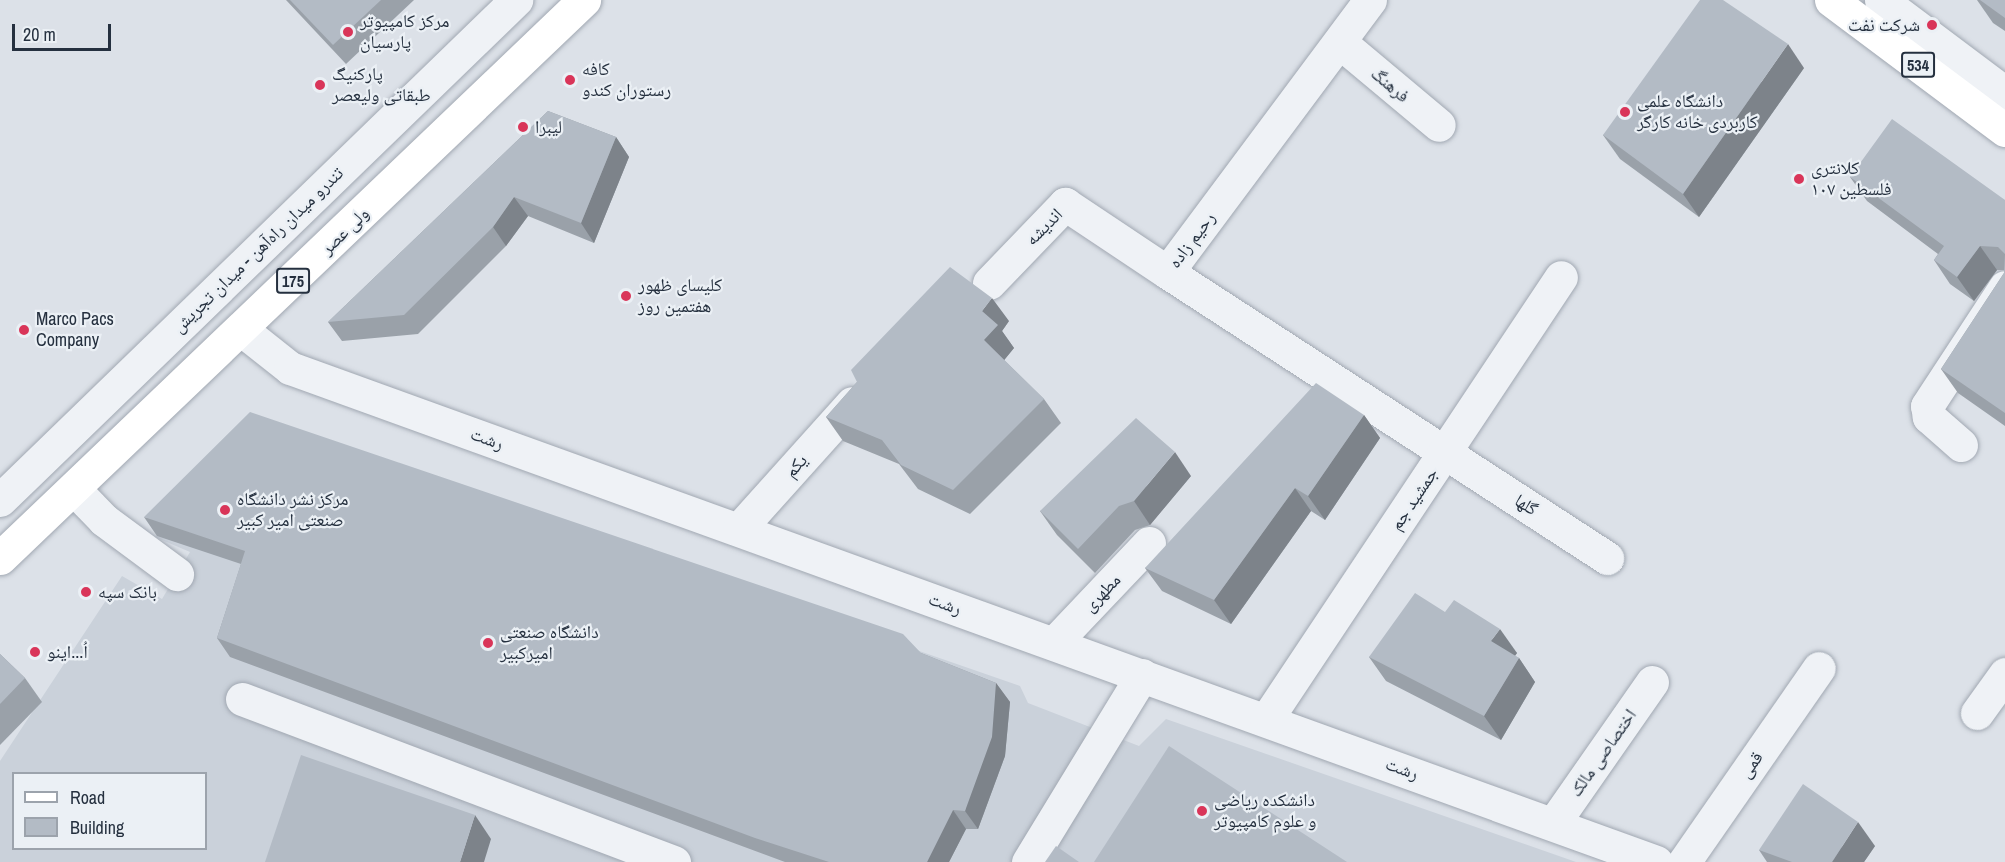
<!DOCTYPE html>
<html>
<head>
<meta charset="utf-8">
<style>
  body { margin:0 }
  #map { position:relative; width:2005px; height:862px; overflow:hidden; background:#dce1e8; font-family:"Archivo Narrow","Noto Naskh Arabic",sans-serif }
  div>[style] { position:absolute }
  .built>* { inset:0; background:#cad1da }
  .roads { filter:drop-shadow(0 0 2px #a1a8b2) drop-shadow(0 0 2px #a1a8b2) }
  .minor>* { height:33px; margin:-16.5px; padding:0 16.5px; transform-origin:16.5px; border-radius:16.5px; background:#eff2f6 }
  .major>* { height:33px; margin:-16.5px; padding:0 16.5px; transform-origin:16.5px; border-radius:16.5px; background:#fff }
  .wall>* { inset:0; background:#9aa1a9 }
  .shaded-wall>* { inset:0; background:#7d838a }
  .building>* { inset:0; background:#b3bbc5 }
  .dots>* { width:16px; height:16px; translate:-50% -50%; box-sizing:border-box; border:3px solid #ebf0f5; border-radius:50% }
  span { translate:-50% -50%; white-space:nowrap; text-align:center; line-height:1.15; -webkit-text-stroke:4.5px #ebf0f5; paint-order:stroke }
  .shield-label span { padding:2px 4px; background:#ebf0f5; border:2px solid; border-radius:4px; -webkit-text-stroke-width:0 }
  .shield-label { font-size:16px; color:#25303f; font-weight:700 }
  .poi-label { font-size:18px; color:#25303f }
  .left { translate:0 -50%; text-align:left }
  .right { translate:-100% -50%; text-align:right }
  .street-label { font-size:18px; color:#25303f }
  .legend { position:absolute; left:12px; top:772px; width:195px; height:78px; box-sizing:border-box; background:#ebf0f5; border:2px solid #9ca3ac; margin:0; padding:8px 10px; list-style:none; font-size:18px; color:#25303f }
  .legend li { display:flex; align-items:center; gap:12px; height:30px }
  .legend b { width:30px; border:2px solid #9ca3ac }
  .scale { position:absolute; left:12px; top:24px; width:99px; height:27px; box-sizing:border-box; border:3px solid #25303f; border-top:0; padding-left:8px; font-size:18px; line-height:21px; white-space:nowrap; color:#25303f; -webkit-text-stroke:4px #ebf0f5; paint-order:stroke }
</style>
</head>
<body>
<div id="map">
  <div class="built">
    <div style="clip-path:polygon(evenodd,267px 425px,1020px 686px,1028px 703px,1139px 746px,1166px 719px,1576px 862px,0 862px,0 761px,122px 576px,162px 599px,190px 552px,155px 537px,267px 425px,14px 774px,206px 774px,206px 848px,14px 848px,14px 774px)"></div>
  </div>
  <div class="roads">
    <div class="minor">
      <div style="left:1370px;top:0;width:339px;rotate:126.7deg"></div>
      <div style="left:1167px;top:272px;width:525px;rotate:33.02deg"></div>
      <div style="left:1881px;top:0;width:155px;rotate:36.9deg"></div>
      <div style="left:1342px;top:44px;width:126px;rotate:39.9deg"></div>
      <div style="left:989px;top:283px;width:110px;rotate:-46.1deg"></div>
      <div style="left:1065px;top:204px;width:123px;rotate:33.7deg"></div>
      <div style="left:242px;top:330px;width:61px;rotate:38.4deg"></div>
      <div style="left:290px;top:368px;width:1453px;rotate:19.88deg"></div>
      <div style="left:1961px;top:445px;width:43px;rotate:-138.8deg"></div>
      <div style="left:1929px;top:417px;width:11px;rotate:-100deg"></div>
      <div style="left:1927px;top:406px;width:142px;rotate:-56.8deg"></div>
      <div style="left:74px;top:489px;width:43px;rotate:45.9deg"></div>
      <div style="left:104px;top:520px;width:91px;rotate:36.5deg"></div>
      <div style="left:0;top:500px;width:719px;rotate:-44.1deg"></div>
      <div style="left:739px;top:529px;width:169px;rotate:-48.1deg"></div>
      <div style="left:1054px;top:643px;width:138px;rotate:-46.5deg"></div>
      <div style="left:242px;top:699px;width:462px;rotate:20.7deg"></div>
      <div style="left:1977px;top:713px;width:48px;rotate:-54.3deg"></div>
      <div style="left:1266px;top:720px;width:532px;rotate:-56.34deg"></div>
      <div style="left:1553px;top:824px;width:173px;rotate:-55.1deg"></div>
      <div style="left:1028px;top:862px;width:219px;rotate:-58.6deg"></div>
      <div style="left:1684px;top:862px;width:236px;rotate:-55.2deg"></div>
    </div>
    <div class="major">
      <div style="left:1831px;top:0;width:217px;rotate:36.8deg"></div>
      <div style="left:0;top:558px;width:808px;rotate:-43.7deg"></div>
    </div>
  </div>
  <div class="wall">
    <div style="clip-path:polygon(286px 0,414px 0,346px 64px)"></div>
    <div style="clip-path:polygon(1977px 0,2005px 0,2005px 31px,1993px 23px)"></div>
    <div style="clip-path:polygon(1804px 68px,1699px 217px,1620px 159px,1603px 135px)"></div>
    <div style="clip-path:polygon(548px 111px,616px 137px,629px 157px,594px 243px,528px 216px,506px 246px,418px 334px,342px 341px,328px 322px)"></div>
    <div style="clip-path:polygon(1850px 177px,2005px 200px,2005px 426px,1958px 393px,1941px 369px,2004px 273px,2004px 270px,1997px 270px,1974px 301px,1950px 284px,1934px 260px,1938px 254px,1867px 201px)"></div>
    <div style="clip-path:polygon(1009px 321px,1002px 331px,1014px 348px,1004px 360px,1044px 399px,1061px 423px,970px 514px,918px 489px,899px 464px,843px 441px,826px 417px,857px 382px)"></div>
    <div style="clip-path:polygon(1364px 415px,1380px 438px,1325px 520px,1311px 511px,1231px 624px,1162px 591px,1145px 568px)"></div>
    <div style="clip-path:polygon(1191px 476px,1150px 525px,1135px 530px,1095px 573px,1057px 535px,1040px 511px)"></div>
    <div style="clip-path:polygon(144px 517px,921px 653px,996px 683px,1010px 702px,1005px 756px,978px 829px,966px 829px,949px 862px,785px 862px,230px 657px,217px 638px,241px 564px,157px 536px)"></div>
    <div style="clip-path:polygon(1445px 612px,1517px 653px,1515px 656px,1519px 658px,1535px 682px,1501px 740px,1386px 681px,1369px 657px)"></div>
    <div style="clip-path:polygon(0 654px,25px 678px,42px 702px,0 745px)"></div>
    <div style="clip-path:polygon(1875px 846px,1864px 862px,1767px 862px,1759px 850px)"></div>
  </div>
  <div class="shaded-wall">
    <div style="clip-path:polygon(1788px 44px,1804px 68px,1699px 217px,1683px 194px)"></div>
    <div style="clip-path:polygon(616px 137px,629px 157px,594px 243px,581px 223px)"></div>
    <div style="clip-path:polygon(514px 197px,528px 216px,506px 246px,493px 227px)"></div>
    <div style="clip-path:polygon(1980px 246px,1997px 270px,1974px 301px,1957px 277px)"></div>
    <div style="clip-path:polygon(992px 298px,1009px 321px,1002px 331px,1014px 348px,1001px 364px,984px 340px,982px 311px)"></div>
    <div style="clip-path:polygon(1364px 415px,1380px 438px,1325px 520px,1308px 496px)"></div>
    <div style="clip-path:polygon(1175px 452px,1191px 476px,1150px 525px,1134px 501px)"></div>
    <div style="clip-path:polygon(1295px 488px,1311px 511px,1231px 624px,1214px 600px)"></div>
    <div style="clip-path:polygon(1500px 629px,1517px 653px,1508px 665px,1491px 641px)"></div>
    <div style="clip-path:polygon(1519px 658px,1535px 682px,1501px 740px,1484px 716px)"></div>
    <div style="clip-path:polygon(996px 683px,1010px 702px,1005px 756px,978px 829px,965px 811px)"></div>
    <div style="clip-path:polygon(953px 810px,966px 829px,949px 862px,927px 862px)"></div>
    <div style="clip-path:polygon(475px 815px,491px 839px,484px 862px,460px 862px)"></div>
    <div style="clip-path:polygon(1858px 822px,1875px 846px,1864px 862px,1832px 862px)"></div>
  </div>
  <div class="building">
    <div style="clip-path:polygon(290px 0,381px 0,333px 45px)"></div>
    <div style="clip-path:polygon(1700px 0,1723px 0,1788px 44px,1683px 194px,1603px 135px)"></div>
    <div style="clip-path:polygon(1980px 0,2005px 0,2005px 18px)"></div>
    <div style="clip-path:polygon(548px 111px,616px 137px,581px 223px,514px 197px,493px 227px,404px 315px,328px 322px)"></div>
    <div style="clip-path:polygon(1892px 119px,2005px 200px,2005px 413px,1941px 369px,2004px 273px,2005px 254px,1998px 247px,1980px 246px,1957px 277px,1934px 260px,1944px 246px,1850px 177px)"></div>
    <div style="clip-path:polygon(950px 267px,992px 298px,982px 311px,998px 325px,984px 340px,1044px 399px,953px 490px,901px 465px,882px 440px,826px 417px,857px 382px,851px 370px)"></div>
    <div style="clip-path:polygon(1316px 383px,1364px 415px,1308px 496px,1295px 488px,1214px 600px,1145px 568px)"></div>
    <div style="clip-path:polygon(250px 412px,903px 634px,921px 653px,996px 683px,992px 737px,965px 811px,953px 810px,927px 862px,829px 862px,755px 838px,217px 638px,245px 551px,144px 517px)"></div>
    <div style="clip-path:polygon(1136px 418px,1175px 452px,1134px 501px,1119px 506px,1078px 549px,1040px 511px)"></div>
    <div style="clip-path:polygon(1415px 593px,1445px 612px,1454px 600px,1500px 629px,1491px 641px,1519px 658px,1484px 716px,1369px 657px)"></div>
    <div style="clip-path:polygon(0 654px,25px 678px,0 704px)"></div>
    <div style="clip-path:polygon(1169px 746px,1347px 862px,1094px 862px)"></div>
    <div style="clip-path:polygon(301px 755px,475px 815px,460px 862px,265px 862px)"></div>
    <div style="clip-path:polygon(1803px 784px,1858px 822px,1832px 862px,1792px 862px,1759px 850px)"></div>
    <div style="clip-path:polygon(1056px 846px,1079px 862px,1045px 862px)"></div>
  </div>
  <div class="dots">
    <div style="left:1932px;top:25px;background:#d93559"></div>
    <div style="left:348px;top:32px;background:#d93559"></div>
    <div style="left:570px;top:80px;background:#d93559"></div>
    <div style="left:320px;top:85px;background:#d93559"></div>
    <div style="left:1625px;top:112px;background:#d93559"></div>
    <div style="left:523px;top:127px;background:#d93559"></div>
    <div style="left:1799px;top:179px;background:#d93559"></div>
    <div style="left:626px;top:296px;background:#d93559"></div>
    <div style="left:24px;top:330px;background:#d93559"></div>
    <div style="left:225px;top:510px;background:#d93559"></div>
    <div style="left:86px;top:592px;background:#d93559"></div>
    <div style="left:488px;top:643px;background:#d93559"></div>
    <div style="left:35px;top:652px;background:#d93559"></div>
    <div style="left:1202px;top:811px;background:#d93559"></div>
  </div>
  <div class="shield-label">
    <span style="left:1918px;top:65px">534</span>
    <span style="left:293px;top:281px">175</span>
  </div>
  <div class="poi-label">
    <span class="left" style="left:360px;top:32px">مرکز کامپیوتر<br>پارسیان</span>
    <span class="right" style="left:1920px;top:25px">شرکت نفت</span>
    <span class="left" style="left:582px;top:80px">کافه<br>رستوران کندو</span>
    <span class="left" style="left:332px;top:85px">پارکنیگ<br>طبقاتی ولیعصر</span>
    <span class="left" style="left:1637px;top:112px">دانشگاه علمی<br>کاربردی خانه کارگر</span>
    <span class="left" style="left:535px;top:127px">لیبرا</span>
    <span class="left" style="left:1811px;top:179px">کلانتری<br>۱۰۷ فلسطین</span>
    <span class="left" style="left:638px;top:296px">کلیسای ظهور<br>هفتمین روز</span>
    <span class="left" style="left:36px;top:330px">Marco Pacs<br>Company</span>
    <span class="left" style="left:237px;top:510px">مرکز نشر دانشگاه<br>صنعتی امیر کبیر</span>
    <span class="left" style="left:98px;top:592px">بانک سپه</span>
    <span class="left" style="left:500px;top:643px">دانشگاه صنعتی<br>امیرکبیر</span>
    <span class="left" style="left:47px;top:652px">اُ...اینو</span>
    <span class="left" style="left:1214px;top:811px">دانشکده ریاضی<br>و علوم کامپیوتر</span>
  </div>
  <div class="street-label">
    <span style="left:1390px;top:85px;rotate:40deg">فرهنگ</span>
    <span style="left:1044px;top:227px;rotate:-45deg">اندیشه</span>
    <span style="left:345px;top:231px;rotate:-44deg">ولی عصر</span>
    <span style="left:1192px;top:240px;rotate:-53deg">رحیم زاده</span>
    <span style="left:258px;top:250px;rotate:-44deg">تندرو میدان راه‌آهن - میدان تجریش</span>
    <span style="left:487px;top:439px;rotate:20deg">رشت</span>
    <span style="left:796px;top:466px;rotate:-48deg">یکم</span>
    <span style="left:1414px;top:499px;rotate:-56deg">جمشید جم</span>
    <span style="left:1526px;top:505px;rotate:33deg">گلها</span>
    <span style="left:1102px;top:593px;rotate:-46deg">مطهری</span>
    <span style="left:945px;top:604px;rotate:20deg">رشت</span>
    <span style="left:1603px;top:753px;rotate:-55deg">اختصاصی مالک</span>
    <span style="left:1751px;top:765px;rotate:-55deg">قمی</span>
    <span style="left:1402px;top:769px;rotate:20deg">رشت</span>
  </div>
  <ul class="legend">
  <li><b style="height:8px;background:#fff"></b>Road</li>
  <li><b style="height:16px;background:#b3bbc5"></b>Building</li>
  </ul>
  <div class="scale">20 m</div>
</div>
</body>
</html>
